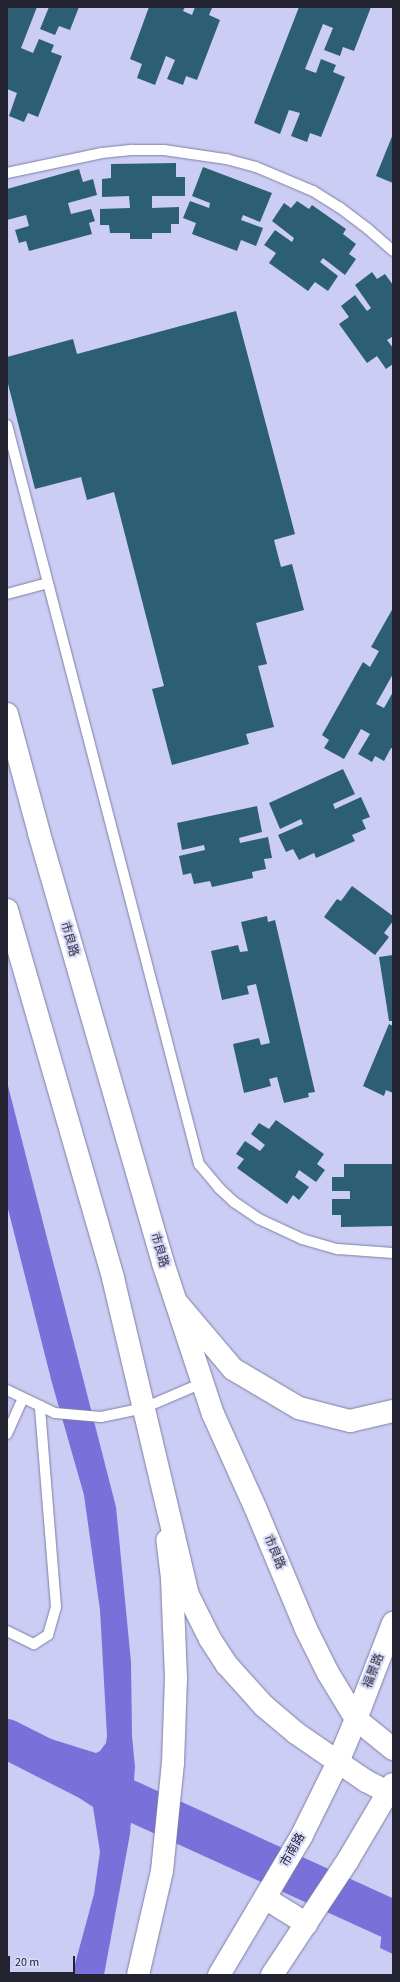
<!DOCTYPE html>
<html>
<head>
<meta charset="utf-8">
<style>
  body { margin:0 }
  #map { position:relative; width:400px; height:1982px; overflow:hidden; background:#cccdf4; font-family:"Source Sans 3","Noto Sans SC",sans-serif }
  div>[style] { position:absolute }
  .water>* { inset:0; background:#7970d9 }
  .river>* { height:40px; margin:-20px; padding:0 20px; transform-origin:20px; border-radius:20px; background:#7970d9 }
  .building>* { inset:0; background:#2c5f71 }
  .roads { filter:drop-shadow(0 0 1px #7f7fa3) drop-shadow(0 0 1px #7f7fa3) }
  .service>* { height:10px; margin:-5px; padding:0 5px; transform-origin:5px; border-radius:5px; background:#fff }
  .secondary>* { height:22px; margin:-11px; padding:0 11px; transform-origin:11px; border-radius:11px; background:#fff }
  .primary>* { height:22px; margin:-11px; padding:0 11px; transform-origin:11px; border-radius:11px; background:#fff }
  .trunk>* { height:22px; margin:-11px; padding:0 11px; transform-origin:11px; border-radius:11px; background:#fff }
  span { translate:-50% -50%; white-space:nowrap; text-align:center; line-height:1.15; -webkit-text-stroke:4px #dadbfb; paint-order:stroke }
  .street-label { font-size:12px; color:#232331 }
  .frame { position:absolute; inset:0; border:8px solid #232331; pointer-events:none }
  .scale { position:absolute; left:8px; top:1956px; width:67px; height:18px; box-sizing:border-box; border:2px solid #232331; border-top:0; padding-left:5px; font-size:12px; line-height:14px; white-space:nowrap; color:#232331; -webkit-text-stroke:3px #dadbfb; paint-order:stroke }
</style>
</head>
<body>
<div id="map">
  <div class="water">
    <div style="clip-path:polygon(7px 1082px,116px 1507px,131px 1662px,132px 1736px,135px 1767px,130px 1834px,104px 1975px,72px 1975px,94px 1894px,100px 1852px,93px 1807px,52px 1780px,7px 1757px,7px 1720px,35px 1734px,96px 1753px,100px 1751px,106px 1743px,107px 1736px,100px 1610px,84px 1495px,52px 1383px,7px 1205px)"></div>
    <div style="clip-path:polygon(393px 1925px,393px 1954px,380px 1948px,382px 1932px)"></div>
  </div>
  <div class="river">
    <div style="left:7px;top:1739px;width:122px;rotate:26.8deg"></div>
    <div style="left:116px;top:1794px;width:304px;rotate:24.5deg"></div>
  </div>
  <div class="building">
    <div style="clip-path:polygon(7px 7px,37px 7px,21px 48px,33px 53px,39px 39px,54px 45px,51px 52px,62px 56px,38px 117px,28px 113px,24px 122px,9px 116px,17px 93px,7px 89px)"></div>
    <div style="clip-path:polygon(49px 7px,79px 7px,70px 30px,59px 26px,55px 35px,40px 29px)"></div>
    <div style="clip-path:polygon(149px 7px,185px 7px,183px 11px,192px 15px,195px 7px,210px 7px,212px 8px,209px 15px,220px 20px,197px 80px,186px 76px,183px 85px,167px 79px,175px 60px,166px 56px,155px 85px,137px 78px,142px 64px,130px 59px)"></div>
    <div style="clip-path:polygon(299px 7px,371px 7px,354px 51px,343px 47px,340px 56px,324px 50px,333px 28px,323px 24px,305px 69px,316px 73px,321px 59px,336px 65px,333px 72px,345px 77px,321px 137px,310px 133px,307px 142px,291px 136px,300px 113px,289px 110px,280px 134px,254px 123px)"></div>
    <div style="clip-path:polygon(393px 134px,393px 183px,376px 176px)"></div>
    <div style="clip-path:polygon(176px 163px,176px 177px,185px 177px,185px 196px,152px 196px,152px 208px,179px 207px,179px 224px,171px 224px,171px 233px,152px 233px,152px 239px,130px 239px,130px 233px,110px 233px,109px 225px,100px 225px,100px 209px,130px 208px,129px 196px,102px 197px,102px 179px,111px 178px,111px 164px)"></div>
    <div style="clip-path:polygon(203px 167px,272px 193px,260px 222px,243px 215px,241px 220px,263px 228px,256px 246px,241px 240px,237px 251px,192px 234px,196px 223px,183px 218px,190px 201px,209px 208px,210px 203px,192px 196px)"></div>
    <div style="clip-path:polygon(79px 169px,83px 182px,93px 179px,97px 195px,68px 203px,71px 214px,91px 209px,95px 221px,89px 223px,92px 234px,29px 251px,26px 241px,19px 243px,15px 230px,29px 226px,26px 215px,7px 220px,7px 189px)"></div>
    <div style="clip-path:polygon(297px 201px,309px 209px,312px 205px,346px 229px,343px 234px,356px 244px,349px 254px,356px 259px,345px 275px,323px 258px,320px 262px,338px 276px,328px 291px,315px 282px,308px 291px,269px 263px,276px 253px,264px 245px,275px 230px,292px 242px,294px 238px,272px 221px,284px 203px,291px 208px)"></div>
    <div style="clip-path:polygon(372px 272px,377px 279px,385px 274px,393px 285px,393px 338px,392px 337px,387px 340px,393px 348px,393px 364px,386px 369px,377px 356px,367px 363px,339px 324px,349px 317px,341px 306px,355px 295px,367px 311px,371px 308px,355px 285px)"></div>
    <div style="clip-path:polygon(236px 311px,295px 534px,274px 540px,281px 567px,292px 564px,304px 610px,256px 623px,267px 664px,258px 666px,274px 727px,246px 734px,249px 744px,172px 765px,152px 689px,164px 686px,114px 492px,87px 500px,81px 477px,35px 489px,7px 380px,7px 357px,73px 339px,77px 354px)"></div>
    <div style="clip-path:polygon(393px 608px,393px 674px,376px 704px,384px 708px,393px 692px,393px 749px,391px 748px,384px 761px,375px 756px,372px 762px,358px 754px,370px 734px,361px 729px,344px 759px,324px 748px,329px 740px,322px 735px,363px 662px,370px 667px,379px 651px,371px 647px)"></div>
    <div style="clip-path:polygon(343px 769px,355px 794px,333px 804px,335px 809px,361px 797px,370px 817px,362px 820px,366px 829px,352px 835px,355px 841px,316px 858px,314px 853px,299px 860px,293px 849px,286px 852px,278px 835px,303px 824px,301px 819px,280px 829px,269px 803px)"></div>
    <div style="clip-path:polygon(257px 806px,262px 832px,239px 838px,240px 843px,268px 837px,272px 858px,264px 859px,266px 869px,252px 872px,253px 878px,212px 887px,210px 881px,194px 884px,191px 873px,183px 875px,179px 856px,205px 850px,204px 845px,182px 850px,177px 823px)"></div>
    <div style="clip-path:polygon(352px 886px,393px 916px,393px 921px,384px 933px,389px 937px,375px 955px,324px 917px,337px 899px,341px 901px)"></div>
    <div style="clip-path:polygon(267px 916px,268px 922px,275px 920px,315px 1092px,308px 1093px,309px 1097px,284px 1103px,277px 1077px,269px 1079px,271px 1086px,244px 1093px,233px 1044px,259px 1038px,261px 1045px,270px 1043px,256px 984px,247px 986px,249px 994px,222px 1000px,211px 951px,238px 945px,240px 952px,248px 951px,241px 922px)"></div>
    <div style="clip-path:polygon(393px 955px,393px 1021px,389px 1021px,379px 957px)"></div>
    <div style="clip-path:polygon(389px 1024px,393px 1026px,393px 1093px,386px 1090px,384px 1096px,363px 1086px)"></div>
    <div style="clip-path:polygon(276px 1120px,324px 1154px,317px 1164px,325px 1170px,316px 1182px,299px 1170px,295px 1177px,309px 1187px,299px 1200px,293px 1195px,287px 1204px,237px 1168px,244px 1159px,236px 1154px,245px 1141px,260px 1151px,265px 1145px,251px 1134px,259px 1123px,269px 1129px)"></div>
    <div style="clip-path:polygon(344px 1164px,393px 1164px,393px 1226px,341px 1227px,341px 1215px,332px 1215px,332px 1199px,350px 1199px,350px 1191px,332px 1191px,332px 1177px,344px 1177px)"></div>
  </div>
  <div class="roads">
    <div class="service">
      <div style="left:7px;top:173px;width:97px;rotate:-11.9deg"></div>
      <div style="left:102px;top:153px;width:31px;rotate:-6deg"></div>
      <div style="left:133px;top:150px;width:31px"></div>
      <div style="left:164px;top:150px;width:63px;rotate:8.3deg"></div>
      <div style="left:226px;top:159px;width:31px;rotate:15deg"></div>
      <div style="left:256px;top:167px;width:62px;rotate:22.8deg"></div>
      <div style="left:313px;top:191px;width:31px;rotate:32deg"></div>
      <div style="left:339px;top:207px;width:36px;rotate:37deg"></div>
      <div style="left:368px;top:229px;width:33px;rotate:41deg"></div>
      <div style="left:7px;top:425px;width:764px;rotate:75.44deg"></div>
      <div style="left:199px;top:1164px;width:31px;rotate:50deg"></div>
      <div style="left:219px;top:1188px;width:21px;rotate:43deg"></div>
      <div style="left:234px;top:1202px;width:30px;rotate:34deg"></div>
      <div style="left:259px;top:1219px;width:47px;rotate:24.9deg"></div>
      <div style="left:302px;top:1239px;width:37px;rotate:16deg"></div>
      <div style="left:338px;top:1249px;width:55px;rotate:4.2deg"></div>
      <div style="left:7px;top:594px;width:42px;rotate:-15deg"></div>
      <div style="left:7px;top:1390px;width:53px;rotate:25.6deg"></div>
      <div style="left:55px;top:1413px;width:46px;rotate:5deg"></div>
      <div style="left:101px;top:1417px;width:44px;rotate:-11.8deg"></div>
      <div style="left:144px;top:1408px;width:63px;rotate:-23.3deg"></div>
      <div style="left:7px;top:1434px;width:39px;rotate:-66deg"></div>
      <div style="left:7px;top:1631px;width:30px;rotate:26deg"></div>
      <div style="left:34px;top:1644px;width:17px;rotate:-33deg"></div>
      <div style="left:48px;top:1635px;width:29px;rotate:-74deg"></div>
      <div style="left:56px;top:1607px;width:202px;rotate:-94.6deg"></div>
    </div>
    <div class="secondary">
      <div style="left:356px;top:1719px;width:103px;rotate:-68.9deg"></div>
    </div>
    <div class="primary">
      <div style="left:178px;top:1304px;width:85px;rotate:49.8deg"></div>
      <div style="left:233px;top:1369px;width:77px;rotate:30.6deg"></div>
      <div style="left:299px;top:1408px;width:53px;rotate:14.3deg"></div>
      <div style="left:350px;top:1421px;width:44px;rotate:-13.1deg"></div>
      <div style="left:338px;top:1762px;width:34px;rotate:34deg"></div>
      <div style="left:366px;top:1781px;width:30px;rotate:27deg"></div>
      <div style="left:138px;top:1975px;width:107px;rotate:-77deg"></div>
      <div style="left:162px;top:1871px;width:109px;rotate:-84.2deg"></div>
      <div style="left:173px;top:1763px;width:85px;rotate:-88deg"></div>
      <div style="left:176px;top:1678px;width:100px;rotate:-92.3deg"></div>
      <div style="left:172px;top:1578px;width:38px;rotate:-97deg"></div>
    </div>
    <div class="trunk">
      <div style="left:7px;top:714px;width:123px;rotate:74.9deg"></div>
      <div style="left:39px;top:833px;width:448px;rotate:73.9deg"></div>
      <div style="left:163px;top:1263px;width:159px;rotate:71.7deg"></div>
      <div style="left:213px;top:1414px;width:102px;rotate:65.7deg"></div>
      <div style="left:255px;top:1507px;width:132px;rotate:67.3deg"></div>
      <div style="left:306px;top:1629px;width:49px;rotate:63.4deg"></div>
      <div style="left:328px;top:1673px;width:54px;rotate:58.7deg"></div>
      <div style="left:356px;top:1719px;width:48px;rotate:39deg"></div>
      <div style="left:7px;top:910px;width:383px;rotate:73.9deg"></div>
      <div style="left:113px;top:1278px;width:326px;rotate:76.7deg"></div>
      <div style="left:188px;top:1595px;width:49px;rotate:63.4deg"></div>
      <div style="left:210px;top:1639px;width:31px;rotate:57deg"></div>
      <div style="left:227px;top:1665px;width:55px;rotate:47.9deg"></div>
      <div style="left:264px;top:1706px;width:42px;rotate:40.2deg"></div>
      <div style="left:296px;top:1733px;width:51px;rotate:34.6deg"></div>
      <div style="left:265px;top:1898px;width:49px;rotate:31.8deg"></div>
      <div style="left:219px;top:1975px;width:163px;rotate:-59.3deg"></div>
      <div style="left:302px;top:1835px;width:81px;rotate:-63.7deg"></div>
      <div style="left:338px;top:1762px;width:47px;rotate:-67.3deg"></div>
      <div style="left:272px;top:1975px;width:138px;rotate:-56.5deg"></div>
      <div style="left:348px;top:1860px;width:88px;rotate:-59.4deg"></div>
    </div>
  </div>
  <div class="street-label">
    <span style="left:69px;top:939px;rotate:74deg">市良路</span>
    <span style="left:159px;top:1250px;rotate:74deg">市良路</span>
    <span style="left:274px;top:1552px;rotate:67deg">市良路</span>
    <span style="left:374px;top:1671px;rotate:-69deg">福景路</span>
    <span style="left:293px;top:1850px;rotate:-60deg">市南路</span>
  </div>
  <div class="frame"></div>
  <div class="scale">20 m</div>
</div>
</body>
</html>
